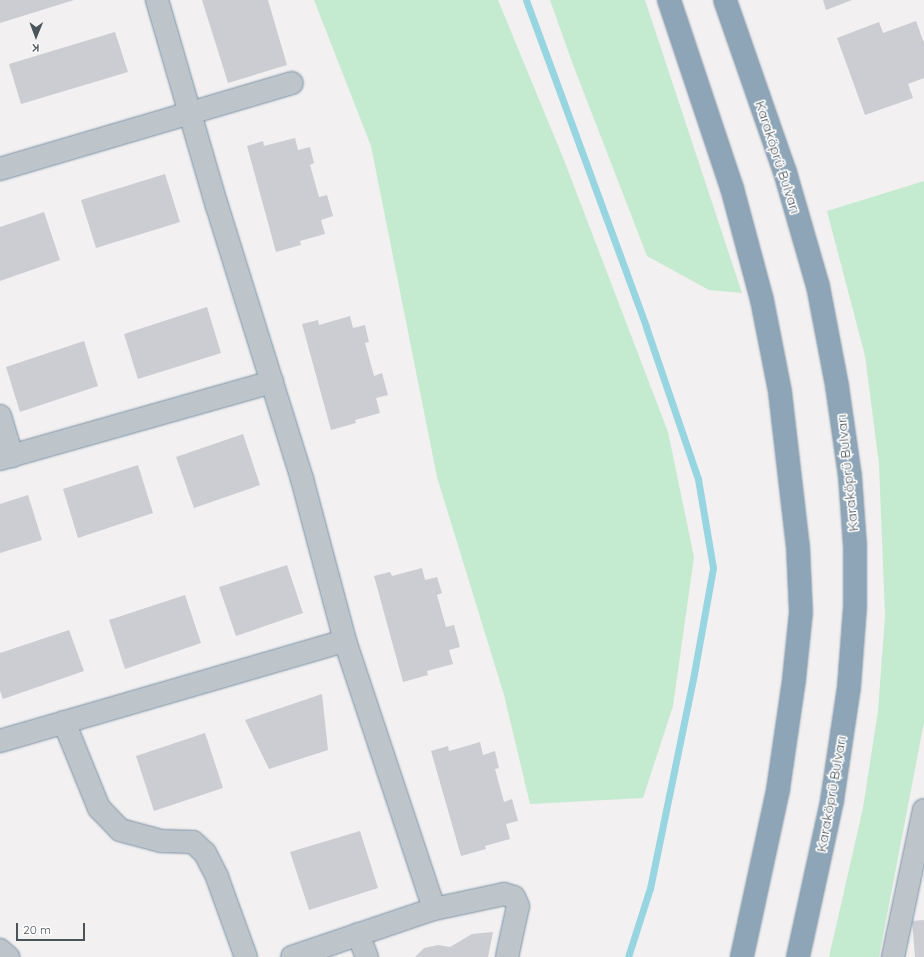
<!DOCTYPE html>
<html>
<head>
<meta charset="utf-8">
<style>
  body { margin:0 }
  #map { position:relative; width:924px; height:957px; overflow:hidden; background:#f2f0f0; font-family:Quicksand,sans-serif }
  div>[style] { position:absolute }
  .green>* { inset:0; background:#c4ead0 }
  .stream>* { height:7px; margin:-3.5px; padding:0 3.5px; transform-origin:3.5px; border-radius:3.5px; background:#97d6e1 }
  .building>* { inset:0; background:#cbcdd2 }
  .roads { filter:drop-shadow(0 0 1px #7990a4) drop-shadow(0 0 1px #7990a4) }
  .minor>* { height:22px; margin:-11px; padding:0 11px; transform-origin:11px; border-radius:11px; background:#bdc5cb }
  .highway>* { height:22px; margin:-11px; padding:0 11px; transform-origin:11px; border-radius:11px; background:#8ea5b8 }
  span { translate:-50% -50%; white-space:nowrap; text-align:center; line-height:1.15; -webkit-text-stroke:3.5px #fff; paint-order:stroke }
  .street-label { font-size:14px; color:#4a545b }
  .north { position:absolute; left:16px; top:16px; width:40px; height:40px; -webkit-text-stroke:3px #fff; paint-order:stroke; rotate:181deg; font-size:11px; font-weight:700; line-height:16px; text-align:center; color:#4a545b }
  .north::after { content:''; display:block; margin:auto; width:14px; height:18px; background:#4a545b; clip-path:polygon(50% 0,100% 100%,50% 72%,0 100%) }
  .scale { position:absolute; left:16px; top:923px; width:69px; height:18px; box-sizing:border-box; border:2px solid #4a545b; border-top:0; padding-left:5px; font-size:12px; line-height:14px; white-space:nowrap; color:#4a545b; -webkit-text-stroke:3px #fff; paint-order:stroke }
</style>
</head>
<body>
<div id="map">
  <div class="green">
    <div style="clip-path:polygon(314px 0,498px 0,564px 160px,668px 432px,694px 557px,673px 706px,643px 798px,530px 804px,504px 695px,437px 477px,371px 146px)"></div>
    <div style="clip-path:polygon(550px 0,645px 0,742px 293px,709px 290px,647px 256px,572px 62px)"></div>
    <div style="clip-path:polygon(924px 181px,924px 722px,879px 957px,829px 957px,863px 808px,878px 711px,885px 616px,879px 464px,865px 356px,827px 211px)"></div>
  </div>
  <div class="stream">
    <div style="left:526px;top:0;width:348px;rotate:69.8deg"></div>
    <div style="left:646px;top:327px;width:161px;rotate:71.1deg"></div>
    <div style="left:698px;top:479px;width:90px;rotate:80.4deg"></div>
    <div style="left:713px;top:568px;width:108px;rotate:100.2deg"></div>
    <div style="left:694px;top:674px;width:218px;rotate:101.6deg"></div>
    <div style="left:650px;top:888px;width:72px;rotate:107.7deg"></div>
  </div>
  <div class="building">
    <div style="clip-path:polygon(0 0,74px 0,0 23px)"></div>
    <div style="clip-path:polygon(202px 0,268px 0,287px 65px,228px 83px)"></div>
    <div style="clip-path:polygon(823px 0,852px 0,826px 10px)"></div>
    <div style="clip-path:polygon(916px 21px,924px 43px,924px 78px,908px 84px,913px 98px,865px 115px,837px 38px,879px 22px,883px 33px)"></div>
    <div style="clip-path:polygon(115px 32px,128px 72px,21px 104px,9px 64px)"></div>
    <div style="clip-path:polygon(295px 138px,298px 150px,310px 147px,314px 163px,310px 165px,319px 197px,327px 195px,333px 216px,321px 220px,325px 234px,300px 241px,301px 245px,276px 252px,247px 146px,263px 141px,264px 146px)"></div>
    <div style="clip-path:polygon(165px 174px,180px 222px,96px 248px,81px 200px)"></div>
    <div style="clip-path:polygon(44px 212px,60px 260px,0 281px,0 227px)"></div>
    <div style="clip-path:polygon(207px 307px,221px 353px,138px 379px,124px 334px)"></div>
    <div style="clip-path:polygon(350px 316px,353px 328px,365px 325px,369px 342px,365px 343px,374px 376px,382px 373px,388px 395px,376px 398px,380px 413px,355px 420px,356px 423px,331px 430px,302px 324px,318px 320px,319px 325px)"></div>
    <div style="clip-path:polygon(84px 341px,98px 386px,20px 412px,6px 367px)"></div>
    <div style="clip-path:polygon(243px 434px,260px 485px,194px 508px,176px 457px)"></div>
    <div style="clip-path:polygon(138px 465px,153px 513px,78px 538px,63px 489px)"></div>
    <div style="clip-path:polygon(28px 495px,42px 540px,0 553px,0 504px)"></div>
    <div style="clip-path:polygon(287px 565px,303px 613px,236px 636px,219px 587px)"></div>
    <div style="clip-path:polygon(422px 568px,425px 580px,437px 577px,442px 593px,437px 595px,446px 627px,454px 625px,460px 647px,449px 650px,453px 664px,427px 671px,428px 675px,403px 682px,374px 576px,390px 572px,392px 576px)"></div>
    <div style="clip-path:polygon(185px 595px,201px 643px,125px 669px,109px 620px)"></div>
    <div style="clip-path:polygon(69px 630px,84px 671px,3px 699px,0 691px,0 653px)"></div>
    <div style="clip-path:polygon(322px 694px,328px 750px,269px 769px,245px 720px)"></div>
    <div style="clip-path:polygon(205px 733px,223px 788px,154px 811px,136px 756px)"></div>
    <div style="clip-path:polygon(480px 742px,483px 755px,495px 751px,499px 768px,495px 769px,504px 802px,512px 799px,518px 821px,506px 824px,510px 839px,485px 846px,486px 849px,461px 856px,431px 751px,448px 746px,449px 751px)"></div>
    <div style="clip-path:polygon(360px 831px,378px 888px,309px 910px,290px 852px)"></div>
    <div style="clip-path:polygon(924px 920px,924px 957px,915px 957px,912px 921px)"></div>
    <div style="clip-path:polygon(493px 932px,488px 957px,415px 957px,424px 948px,438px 945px,450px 947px,472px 934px)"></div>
  </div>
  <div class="roads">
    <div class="minor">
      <div style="left:157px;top:0;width:215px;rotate:73.8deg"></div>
      <div style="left:217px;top:206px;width:286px;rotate:72.7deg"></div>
      <div style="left:302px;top:479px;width:168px;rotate:75.1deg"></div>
      <div style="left:345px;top:641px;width:282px;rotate:71.6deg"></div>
      <div style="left:0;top:169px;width:304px;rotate:-16.4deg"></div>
      <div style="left:0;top:416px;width:42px;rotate:73.3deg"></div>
      <div style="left:0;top:459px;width:283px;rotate:-15.8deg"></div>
      <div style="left:64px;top:722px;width:93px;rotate:67.9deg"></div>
      <div style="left:99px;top:808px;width:30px;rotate:46deg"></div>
      <div style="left:120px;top:830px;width:42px;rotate:15deg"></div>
      <div style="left:161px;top:841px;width:32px;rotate:2deg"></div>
      <div style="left:193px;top:842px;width:16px;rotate:43deg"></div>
      <div style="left:205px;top:853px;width:27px;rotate:63deg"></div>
      <div style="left:217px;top:877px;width:85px;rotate:70.1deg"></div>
      <div style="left:0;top:741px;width:359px;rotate:-16.2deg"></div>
      <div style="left:358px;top:934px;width:25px;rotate:69deg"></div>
      <div style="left:0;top:950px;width:11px;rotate:41deg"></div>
      <div style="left:292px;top:957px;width:150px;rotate:-18.7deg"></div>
      <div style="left:434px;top:909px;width:72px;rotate:-12.1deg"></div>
      <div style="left:504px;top:894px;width:10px;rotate:17deg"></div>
      <div style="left:514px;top:897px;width:10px;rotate:66deg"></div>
      <div style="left:518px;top:906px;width:52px;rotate:102.2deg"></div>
      <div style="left:893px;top:957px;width:150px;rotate:-78.1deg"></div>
    </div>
    <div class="highway">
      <div style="left:669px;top:0;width:198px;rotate:71.5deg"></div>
      <div style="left:732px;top:188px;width:116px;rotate:75deg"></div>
      <div style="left:762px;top:300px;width:94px;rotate:78.9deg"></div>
      <div style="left:780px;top:392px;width:156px;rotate:83.4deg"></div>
      <div style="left:798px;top:547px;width:65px;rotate:87.4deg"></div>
      <div style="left:801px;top:612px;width:68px;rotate:95.9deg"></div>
      <div style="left:794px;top:680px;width:111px;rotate:98.3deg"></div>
      <div style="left:778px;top:790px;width:171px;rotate:102.2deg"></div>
      <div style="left:725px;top:0;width:182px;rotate:70.8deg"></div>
      <div style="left:785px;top:172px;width:119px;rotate:73.9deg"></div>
      <div style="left:818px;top:286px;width:102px;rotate:79.2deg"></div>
      <div style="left:837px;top:386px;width:91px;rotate:81.8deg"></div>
      <div style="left:850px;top:476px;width:69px;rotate:85.9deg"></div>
      <div style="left:855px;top:545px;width:62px;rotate:90deg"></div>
      <div style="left:855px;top:607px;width:80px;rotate:94.3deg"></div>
      <div style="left:849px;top:687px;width:115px;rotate:98.5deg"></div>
      <div style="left:832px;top:801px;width:160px;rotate:102.3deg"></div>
    </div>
  </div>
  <div class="street-label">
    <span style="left:778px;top:157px;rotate:72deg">Karaköprü Bulvarı</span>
    <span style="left:847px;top:473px;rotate:-96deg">Karaköprü Bulvarı</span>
    <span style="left:831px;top:794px;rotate:-80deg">Karaköprü Bulvarı</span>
  </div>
  <div class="north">K</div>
  <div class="scale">20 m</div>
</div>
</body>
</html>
